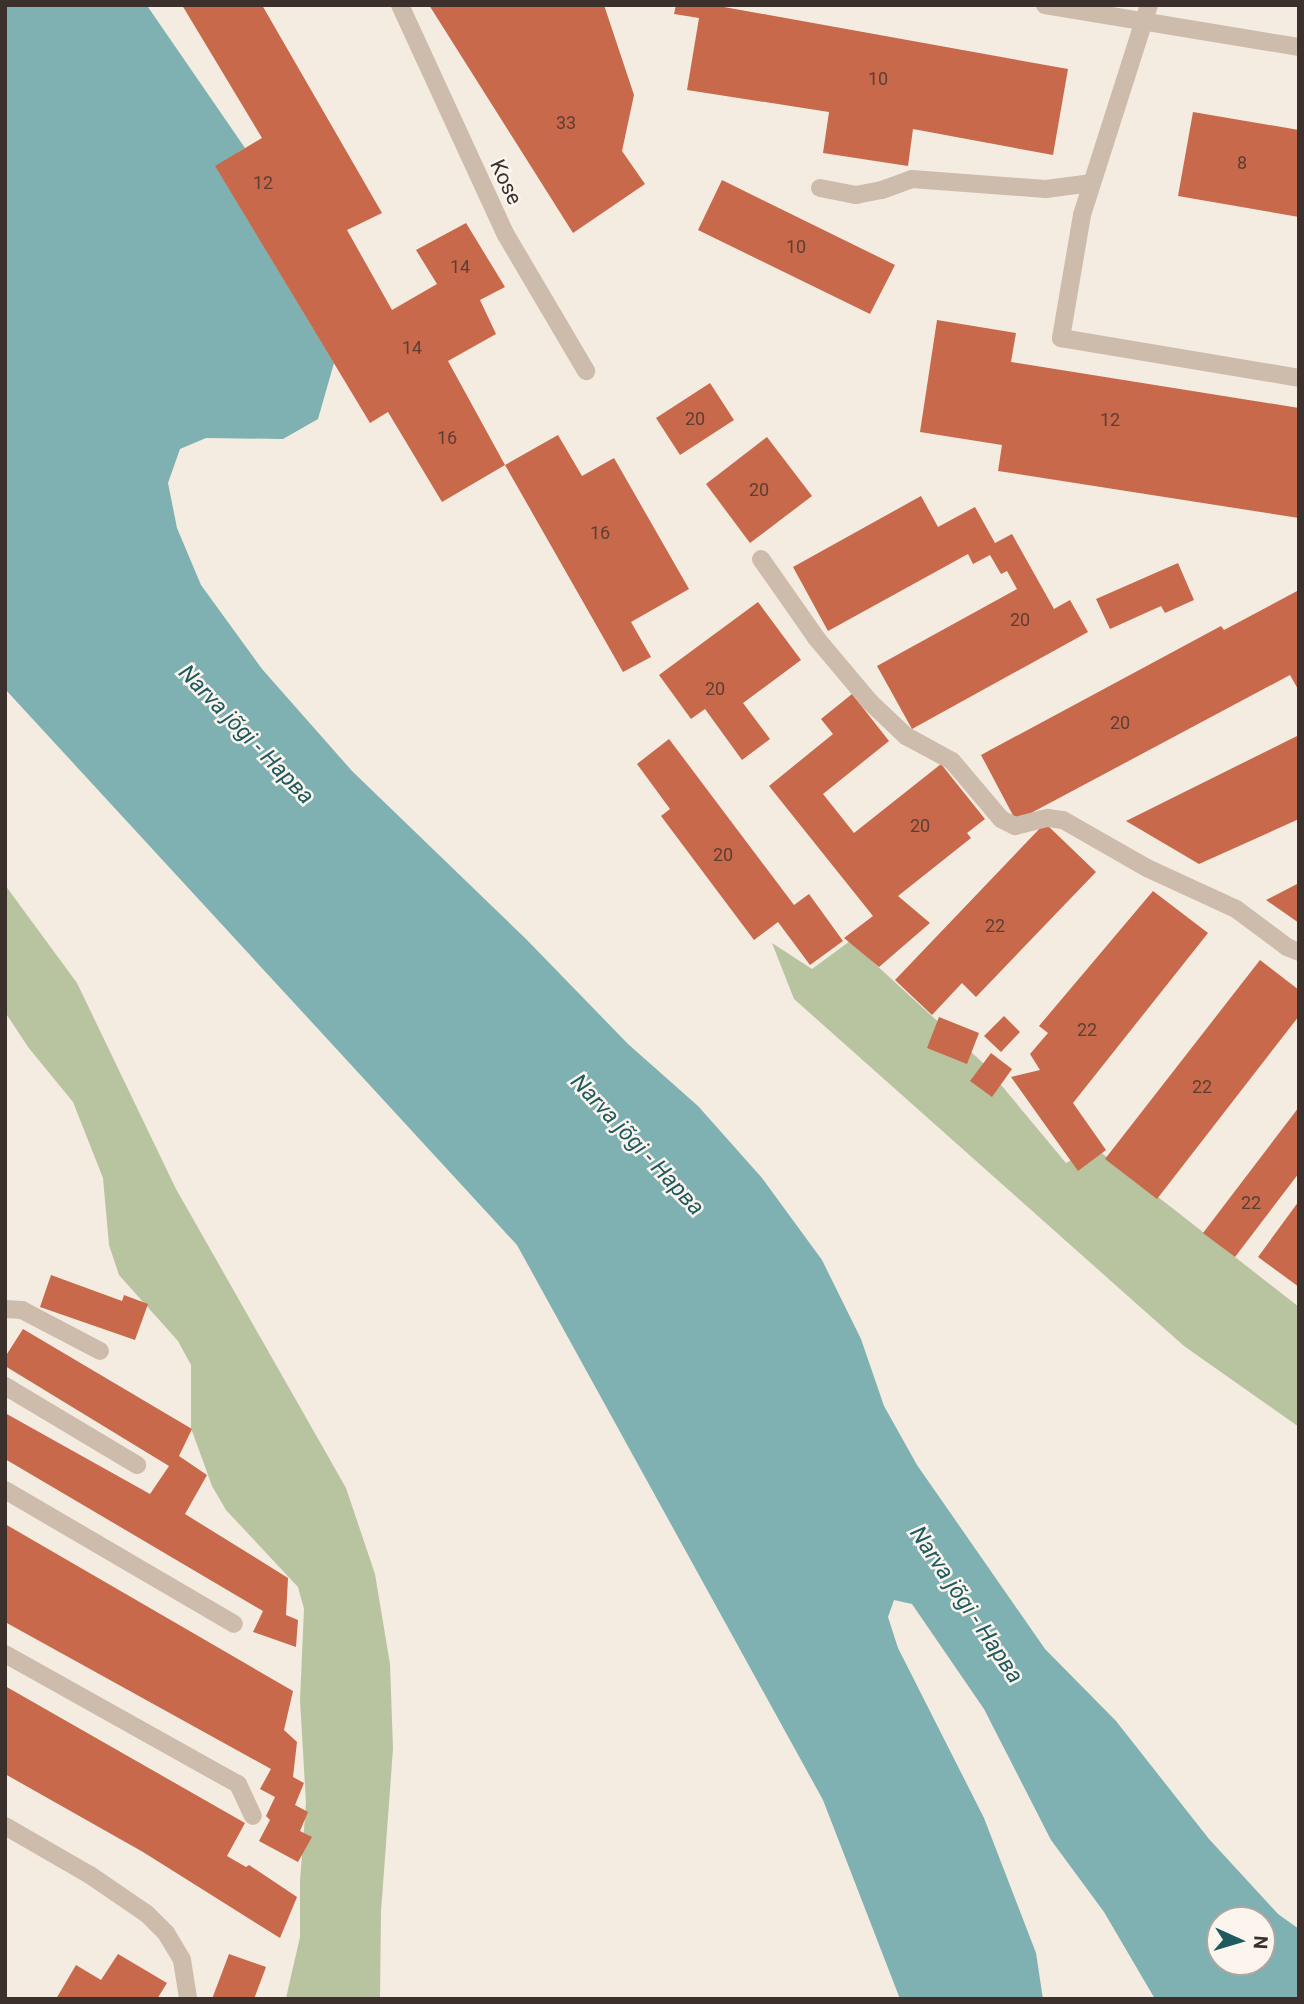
<!DOCTYPE html>
<html>
<head>
<meta charset="utf-8">
<style>
  body { margin:0 }
  #map { position:relative; width:1304px; height:2004px; overflow:hidden; background:#f4ebe1; font-family:Roboto,sans-serif }
  div>[style] { position:absolute }
  .green>* { inset:0; background:#b8c4a0 }
  .water>* { inset:0; background:#7fb0b2 }
  .building>* { inset:0; background:#c8694b }
  .service>* { height:18px; margin:-9px; padding:0 9px; transform-origin:9px; border-radius:9px; background:#cdbbac }
  .minor>* { height:18px; margin:-9px; padding:0 9px; transform-origin:9px; border-radius:9px; background:#cdbbac }
  span { translate:-50% -50%; white-space:nowrap; text-align:center; line-height:1.15; -webkit-text-stroke:5px #fbf5ee; paint-order:stroke }
  .number-label { font-size:18px; color:#5e3e33 }
  .number-label span { -webkit-text-stroke-width:0 }
  .street-label { font-size:21px; color:#3b302b }
  .water-label { font-size:23px; color:#1f5a5e; font-style:italic }
  .frame { position:absolute; inset:0; border:7px solid #3b302b; pointer-events:none }
  .north { position:absolute; left:1206px; top:1906px; width:70px; height:70px; box-sizing:border-box; background:#fbf5ee; border:2px solid #aea6a0; border-radius:50%; rotate:94deg; font-size:19px; font-weight:700; line-height:28px; text-align:center; color:#3b302b }
  .north::after { content:''; display:block; margin:auto; width:24px; height:32px; background:#1f5a5e; clip-path:polygon(50% 0,100% 100%,50% 72%,0 100%) }
</style>
</head>
<body>
<div id="map">
  <div class="green">
    <div style="clip-path:polygon(5px 885px,77px 983px,176px 1189px,346px 1488px,375px 1574px,390px 1664px,393px 1749px,381px 1912px,380px 1999px,286px 1998px,300px 1937px,300px 1881px,306px 1803px,300px 1700px,304px 1609px,298px 1587px,226px 1510px,212px 1486px,191px 1428px,191px 1365px,178px 1341px,119px 1275px,109px 1245px,103px 1178px,73px 1102px,28px 1047px,5px 1012px)"></div>
    <div style="clip-path:polygon(850px 941px,982px 1062px,1066px 1163px,1094px 1147px,1299px 1307px,1299px 1427px,1184px 1346px,794px 999px,772px 943px,812px 969px)"></div>
  </div>
  <div class="water">
    <div style="clip-path:polygon(evenodd,5px 5px,148px 7px,245px 148px,216px 167px,334px 363px,318px 419px,283px 439px,206px 438px,180px 449px,168px 483px,177px 528px,201px 585px,262px 669px,352px 771px,527px 940px,628px 1044px,698px 1106px,762px 1178px,822px 1260px,861px 1339px,884px 1406px,917px 1465px,1045px 1649px,1116px 1721px,1209px 1839px,1278px 1914px,1299px 1929px,1299px 1999px,1155px 1999px,1104px 1912px,1051px 1840px,984px 1709px,912px 1604px,894px 1600px,888px 1617px,898px 1648px,984px 1818px,1036px 1953px,1043px 1999px,900px 1999px,823px 1800px,517px 1245px,5px 689px,5px 5px,1220px 1920px,1262px 1920px,1262px 1962px,1220px 1962px,1220px 1920px)"></div>
  </div>
  <div class="building">
    <div style="clip-path:polygon(182px 5px,262px 5px,382px 213px,347px 230px,392px 310px,437px 284px,416px 250px,466px 223px,505px 287px,480px 300px,496px 334px,448px 361px,505px 465px,442px 502px,388px 412px,370px 423px,215px 166px,262px 138px)"></div>
    <div style="clip-path:polygon(429px 5px,604px 5px,634px 95px,622px 151px,645px 184px,573px 233px)"></div>
    <div style="clip-path:polygon(676px 5px,713px 5px,1068px 69px,1053px 155px,913px 129px,908px 166px,823px 153px,829px 112px,687px 90px,699px 18px,674px 14px)"></div>
    <div style="clip-path:polygon(1193px 112px,1299px 130px,1299px 217px,1178px 196px)"></div>
    <div style="clip-path:polygon(722px 180px,895px 265px,870px 314px,698px 230px)"></div>
    <div style="clip-path:polygon(937px 320px,1016px 333px,1011px 362px,1299px 408px,1299px 518px,998px 471px,1002px 445px,920px 432px)"></div>
    <div style="clip-path:polygon(710px 383px,734px 420px,680px 455px,656px 418px)"></div>
    <div style="clip-path:polygon(558px 435px,582px 476px,614px 458px,689px 589px,631px 622px,651px 657px,623px 672px,505px 465px)"></div>
    <div style="clip-path:polygon(767px 437px,812px 496px,750px 543px,706px 484px)"></div>
    <div style="clip-path:polygon(921px 496px,938px 527px,975px 507px,995px 543px,1012px 534px,1054px 609px,1070px 600px,1088px 632px,912px 729px,877px 666px,1017px 589px,1007px 571px,1001px 574px,990px 555px,973px 564px,968px 554px,828px 631px,793px 567px)"></div>
    <div style="clip-path:polygon(1178px 563px,1194px 600px,1165px 613px,1161px 606px,1110px 629px,1096px 599px)"></div>
    <div style="clip-path:polygon(1299px 590px,1299px 691px,1290px 675px,1016px 821px,981px 755px,1221px 626px,1224px 630px)"></div>
    <div style="clip-path:polygon(758px 602px,801px 660px,743px 703px,770px 739px,742px 760px,705px 709px,691px 719px,659px 675px)"></div>
    <div style="clip-path:polygon(852px 694px,889px 741px,823px 794px,854px 833px,941px 764px,985px 819px,967px 833px,971px 838px,898px 896px,930px 923px,879px 967px,844px 938px,873px 916px,769px 786px,833px 734px,821px 719px)"></div>
    <div style="clip-path:polygon(1299px 735px,1299px 819px,1199px 864px,1126px 821px)"></div>
    <div style="clip-path:polygon(669px 739px,794px 905px,809px 894px,843px 941px,810px 965px,778px 922px,754px 940px,661px 816px,670px 809px,637px 764px)"></div>
    <div style="clip-path:polygon(1045px 823px,1096px 872px,976px 997px,962px 983px,932px 1015px,895px 980px)"></div>
    <div style="clip-path:polygon(1299px 883px,1299px 923px,1266px 900px)"></div>
    <div style="clip-path:polygon(1153px 891px,1208px 933px,1073px 1103px,1106px 1150px,1078px 1171px,1011px 1077px,1040px 1070px,1030px 1054px,1048px 1033px,1039px 1026px)"></div>
    <div style="clip-path:polygon(1260px 960px,1299px 990px,1299px 1016px,1157px 1199px,1105px 1159px)"></div>
    <div style="clip-path:polygon(1004px 1016px,1020px 1032px,1001px 1052px,984px 1036px)"></div>
    <div style="clip-path:polygon(939px 1017px,979px 1033px,967px 1064px,927px 1048px)"></div>
    <div style="clip-path:polygon(991px 1053px,1012px 1069px,992px 1097px,970px 1081px)"></div>
    <div style="clip-path:polygon(1299px 1107px,1299px 1173px,1235px 1257px,1203px 1233px)"></div>
    <div style="clip-path:polygon(1299px 1201px,1299px 1287px,1258px 1257px)"></div>
    <div style="clip-path:polygon(51px 1275px,122px 1301px,124px 1295px,148px 1304px,135px 1340px,40px 1307px)"></div>
    <div style="clip-path:polygon(23px 1329px,192px 1429px,179px 1456px,207px 1475px,185px 1514px,288px 1578px,286px 1615px,298px 1620px,296px 1647px,253px 1632px,263px 1611px,5px 1459px,5px 1413px,150px 1494px,169px 1466px,5px 1366px,5px 1357px)"></div>
    <div style="clip-path:polygon(5px 1524px,293px 1691px,284px 1730px,297px 1742px,293px 1777px,304px 1783px,295px 1805px,308px 1812px,300px 1831px,312px 1837px,298px 1862px,259px 1841px,270px 1820px,266px 1816px,275px 1797px,260px 1789px,271px 1769px,5px 1622px)"></div>
    <div style="clip-path:polygon(5px 1686px,245px 1823px,227px 1856px,246px 1867px,249px 1865px,297px 1897px,280px 1938px,143px 1852px,5px 1774px)"></div>
    <div style="clip-path:polygon(118px 1954px,167px 1983px,157px 1999px,56px 1999px,76px 1965px,101px 1980px)"></div>
    <div style="clip-path:polygon(229px 1954px,266px 1967px,254px 1999px,212px 1999px)"></div>
  </div>
  <div class="service">
    <div style="left:1045px;top:5px;width:257px;rotate:9.4deg"></div>
    <div style="left:1149px;top:5px;width:220px;rotate:107.7deg"></div>
    <div style="left:1082px;top:215px;width:125px;rotate:99.7deg"></div>
    <div style="left:1061px;top:338px;width:241px;rotate:9.5deg"></div>
    <div style="left:820px;top:188px;width:37px;rotate:11deg"></div>
    <div style="left:856px;top:195px;width:26px;rotate:-11deg"></div>
    <div style="left:882px;top:190px;width:32px;rotate:-20deg"></div>
    <div style="left:912px;top:179px;width:134px;rotate:4.3deg"></div>
    <div style="left:1046px;top:189px;width:45px;rotate:-7.6deg"></div>
    <div style="left:761px;top:559px;width:98px;rotate:55deg"></div>
    <div style="left:817px;top:639px;width:82px;rotate:49.9deg"></div>
    <div style="left:870px;top:702px;width:50px;rotate:43.4deg"></div>
    <div style="left:906px;top:736px;width:52px;rotate:28.5deg"></div>
    <div style="left:952px;top:761px;width:76px;rotate:49.8deg"></div>
    <div style="left:1001px;top:819px;width:16px;rotate:27deg"></div>
    <div style="left:1015px;top:826px;width:34px;rotate:-14deg"></div>
    <div style="left:1048px;top:818px;width:15px;rotate:8deg"></div>
    <div style="left:1063px;top:820px;width:97px;rotate:29.7deg"></div>
    <div style="left:1147px;top:868px;width:98px;rotate:24.7deg"></div>
    <div style="left:1236px;top:909px;width:64px;rotate:36.7deg"></div>
    <div style="left:1287px;top:947px;width:13px;rotate:23deg"></div>
    <div style="left:5px;top:1309px;width:17px;rotate:3deg"></div>
    <div style="left:22px;top:1310px;width:88px;rotate:27.7deg"></div>
    <div style="left:5px;top:1386px;width:154px;rotate:30.9deg"></div>
    <div style="left:5px;top:1490px;width:265px;rotate:30.3deg"></div>
    <div style="left:5px;top:1654px;width:267px;rotate:29.2deg"></div>
    <div style="left:238px;top:1784px;width:35px;rotate:65deg"></div>
  </div>
  <div class="minor">
    <div style="left:400px;top:5px;width:253px;rotate:65.3deg"></div>
    <div style="left:506px;top:235px;width:158px;rotate:59.5deg"></div>
    <div style="left:5px;top:1826px;width:98px;rotate:30deg"></div>
    <div style="left:90px;top:1875px;width:69px;rotate:34.4deg"></div>
    <div style="left:147px;top:1914px;width:27px;rotate:45deg"></div>
    <div style="left:166px;top:1933px;width:31px;rotate:59deg"></div>
    <div style="left:182px;top:1960px;width:39px;rotate:81deg"></div>
  </div>
  <div class="number-label">
    <span style="left:878px;top:79px">10</span>
    <span style="left:566px;top:123px">33</span>
    <span style="left:1242px;top:163px">8</span>
    <span style="left:263px;top:183px">12</span>
    <span style="left:796px;top:247px">10</span>
    <span style="left:460px;top:267px">14</span>
    <span style="left:412px;top:348px">14</span>
    <span style="left:695px;top:419px">20</span>
    <span style="left:1110px;top:420px">12</span>
    <span style="left:447px;top:438px">16</span>
    <span style="left:759px;top:490px">20</span>
    <span style="left:600px;top:533px">16</span>
    <span style="left:1020px;top:620px">20</span>
    <span style="left:715px;top:689px">20</span>
    <span style="left:1120px;top:723px">20</span>
    <span style="left:920px;top:826px">20</span>
    <span style="left:723px;top:855px">20</span>
    <span style="left:995px;top:926px">22</span>
    <span style="left:1087px;top:1030px">22</span>
    <span style="left:1202px;top:1087px">22</span>
    <span style="left:1251px;top:1203px">22</span>
  </div>
  <div class="street-label">
    <span style="left:506px;top:182px;rotate:65deg">Kose</span>
  </div>
  <div class="water-label">
    <span style="left:246px;top:735px;rotate:46deg">Narva jõgi - Нарва</span>
    <span style="left:637px;top:1145px;rotate:47deg">Narva jõgi - Нарва</span>
    <span style="left:966px;top:1605px;rotate:56deg">Narva jõgi - Нарва</span>
  </div>
  <div class="frame"></div>
  <div class="north">N</div>
</div>
</body>
</html>
